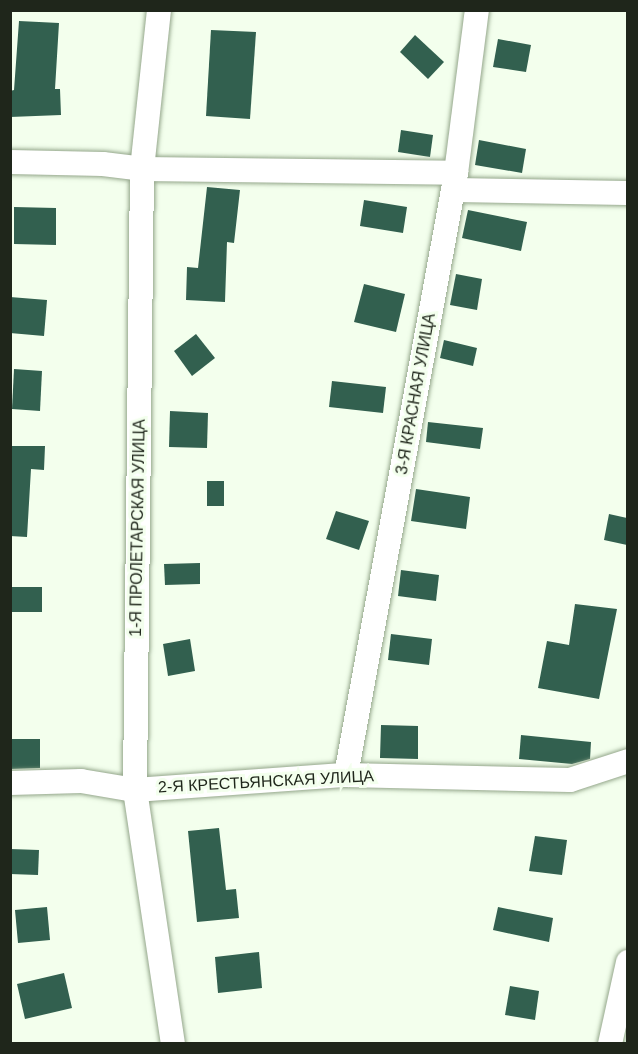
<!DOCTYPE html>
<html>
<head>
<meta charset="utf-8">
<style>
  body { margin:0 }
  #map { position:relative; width:638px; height:1054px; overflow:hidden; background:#f3ffed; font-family:Helvetica,sans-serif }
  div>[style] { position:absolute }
  .building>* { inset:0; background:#32604f }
  .roads { filter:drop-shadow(0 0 2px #94a78b) drop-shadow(0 0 2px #94a78b) }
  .minor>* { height:24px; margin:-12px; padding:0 12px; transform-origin:12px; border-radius:12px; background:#fff }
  span { translate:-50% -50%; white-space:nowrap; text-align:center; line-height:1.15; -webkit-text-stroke:6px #f3ffed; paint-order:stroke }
  .street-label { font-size:16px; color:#1f261b }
  .frame { position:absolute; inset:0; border:12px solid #1f261b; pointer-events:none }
</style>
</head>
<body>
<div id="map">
  <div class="building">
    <div style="clip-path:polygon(19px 21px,59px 23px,55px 89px,60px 89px,61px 115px,10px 117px,10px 91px,14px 90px)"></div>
    <div style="clip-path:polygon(211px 30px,256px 32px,250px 119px,206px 116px)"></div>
    <div style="clip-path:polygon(415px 35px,444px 62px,428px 79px,400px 52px)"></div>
    <div style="clip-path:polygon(498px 39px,531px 45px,526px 72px,493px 67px)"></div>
    <div style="clip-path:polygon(401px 130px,433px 135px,430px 157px,398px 152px)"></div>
    <div style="clip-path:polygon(479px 140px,526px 149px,522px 173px,475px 165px)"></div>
    <div style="clip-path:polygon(207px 187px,240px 190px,234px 243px,227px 242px,225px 302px,186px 300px,187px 267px,198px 268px)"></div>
    <div style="clip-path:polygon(364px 200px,407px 207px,403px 233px,360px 226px)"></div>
    <div style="clip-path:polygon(14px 207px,56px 208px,56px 245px,14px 244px)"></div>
    <div style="clip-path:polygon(468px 210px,527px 222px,521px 251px,462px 238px)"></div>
    <div style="clip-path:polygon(456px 274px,482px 279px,477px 310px,450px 305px)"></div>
    <div style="clip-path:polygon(364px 284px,405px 294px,396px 332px,354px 322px)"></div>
    <div style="clip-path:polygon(10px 297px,47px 300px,44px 336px,10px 333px)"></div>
    <div style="clip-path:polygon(196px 334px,215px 358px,192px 376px,174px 351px)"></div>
    <div style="clip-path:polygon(444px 340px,477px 348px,473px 366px,440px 358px)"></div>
    <div style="clip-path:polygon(14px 369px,42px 371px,40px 411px,12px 409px)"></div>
    <div style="clip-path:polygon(332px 381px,386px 387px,383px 413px,329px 407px)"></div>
    <div style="clip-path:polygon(170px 411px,208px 413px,207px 448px,169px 447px)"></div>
    <div style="clip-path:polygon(428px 422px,483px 428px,480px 449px,426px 442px)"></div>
    <div style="clip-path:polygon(11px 446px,45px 446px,44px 470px,31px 469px,27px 537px,10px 536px)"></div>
    <div style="clip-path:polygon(207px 481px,224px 481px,224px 506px,207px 506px)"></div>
    <div style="clip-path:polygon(416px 489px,470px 497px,466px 529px,411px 521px)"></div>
    <div style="clip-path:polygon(336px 511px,369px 521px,359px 550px,326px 539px)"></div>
    <div style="clip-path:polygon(609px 514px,627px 518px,627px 545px,604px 540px)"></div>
    <div style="clip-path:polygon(200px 563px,200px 584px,165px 585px,164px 564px)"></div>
    <div style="clip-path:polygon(401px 570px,439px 575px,436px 601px,398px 596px)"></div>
    <div style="clip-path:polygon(10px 587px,42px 587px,42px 612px,10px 612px)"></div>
    <div style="clip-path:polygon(575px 604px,617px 609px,599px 699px,538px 688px,547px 641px,569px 645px)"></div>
    <div style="clip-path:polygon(391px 634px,432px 639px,429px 665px,388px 660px)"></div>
    <div style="clip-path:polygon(190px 639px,195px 671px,168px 676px,163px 644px)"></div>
    <div style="clip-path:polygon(381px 725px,418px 726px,418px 759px,380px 758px)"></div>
    <div style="clip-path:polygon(521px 735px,591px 742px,590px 759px,572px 764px,519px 759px)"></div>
    <div style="clip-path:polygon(10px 739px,40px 739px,40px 768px,10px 769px)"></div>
    <div style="clip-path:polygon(219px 828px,226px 890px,236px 889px,239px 918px,197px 922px,188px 831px)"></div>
    <div style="clip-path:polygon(535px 836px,567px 840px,562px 875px,529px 871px)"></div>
    <div style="clip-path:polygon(10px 849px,39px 850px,38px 875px,10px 874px)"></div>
    <div style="clip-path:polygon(47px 907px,50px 940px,18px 943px,15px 910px)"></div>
    <div style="clip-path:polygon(498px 907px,553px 918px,549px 942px,493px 930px)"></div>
    <div style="clip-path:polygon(259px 952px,262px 988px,218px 993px,215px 957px)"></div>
    <div style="clip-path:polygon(64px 973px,72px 1008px,25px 1019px,17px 984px)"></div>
    <div style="clip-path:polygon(510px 986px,539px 991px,535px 1020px,505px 1015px)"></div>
  </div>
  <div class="roads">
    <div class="minor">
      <div style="left:159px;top:10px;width:160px;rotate:96.1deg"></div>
      <div style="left:142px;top:169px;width:621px;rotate:90.65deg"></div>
      <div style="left:135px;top:790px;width:257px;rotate:81.5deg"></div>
      <div style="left:10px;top:162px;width:93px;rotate:1.2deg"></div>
      <div style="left:103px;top:164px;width:39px;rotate:7deg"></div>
      <div style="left:142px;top:169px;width:314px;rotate:0.7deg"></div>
      <div style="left:453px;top:190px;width:175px;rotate:1deg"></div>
      <div style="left:346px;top:775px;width:612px;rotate:-79.64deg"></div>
      <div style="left:456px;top:173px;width:164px;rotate:-82.7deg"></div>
      <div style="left:10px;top:783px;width:71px;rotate:-1.6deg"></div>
      <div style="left:81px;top:781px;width:55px;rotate:9.5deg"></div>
      <div style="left:135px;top:790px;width:212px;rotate:-4.1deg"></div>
      <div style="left:346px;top:775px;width:224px;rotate:1.3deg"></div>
      <div style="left:570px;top:780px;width:61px;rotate:-18.1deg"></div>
      <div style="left:610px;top:1044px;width:84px;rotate:-77.6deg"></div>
    </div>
  </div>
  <div class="street-label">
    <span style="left:416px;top:394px;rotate:-80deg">3-Я КРАСНАЯ УЛИЦА</span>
    <span style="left:138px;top:528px;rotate:-89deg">1-Я ПРОЛЕТАРСКАЯ УЛИЦА</span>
    <span style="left:266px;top:782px;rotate:-3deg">2-Я КРЕСТЬЯНСКАЯ УЛИЦА</span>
  </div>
  <div class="frame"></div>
</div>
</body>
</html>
